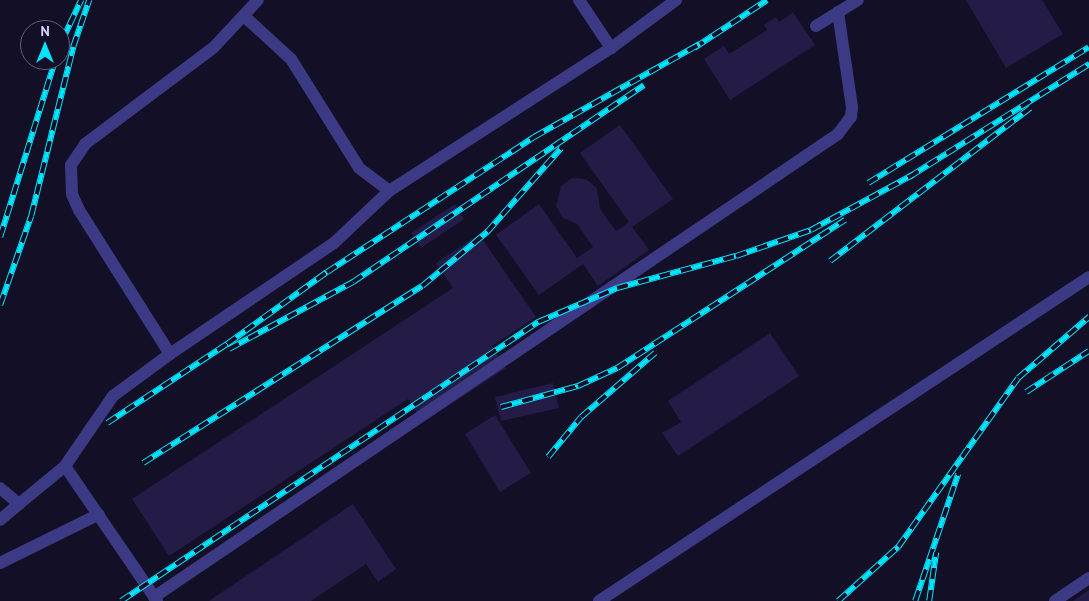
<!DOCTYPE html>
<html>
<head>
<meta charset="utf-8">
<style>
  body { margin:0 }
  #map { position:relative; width:1089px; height:601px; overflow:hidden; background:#130f26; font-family:"PT Sans",sans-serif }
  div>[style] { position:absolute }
  .building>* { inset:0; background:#241b47 }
  .minor>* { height:12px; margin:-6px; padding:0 6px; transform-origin:6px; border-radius:6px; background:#3d3a85 }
  .rail>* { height:5.5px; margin-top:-2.75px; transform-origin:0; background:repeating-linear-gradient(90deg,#130f26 0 11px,#00e5ff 0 22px); box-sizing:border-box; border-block:1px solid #00e5ff }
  span { translate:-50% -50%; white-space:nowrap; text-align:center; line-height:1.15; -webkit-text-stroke:5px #130f26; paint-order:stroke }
  .north { position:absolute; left:20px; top:20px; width:50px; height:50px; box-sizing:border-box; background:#130f26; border:1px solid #625e7d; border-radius:50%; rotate:0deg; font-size:14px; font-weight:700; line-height:20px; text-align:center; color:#d9d4ff }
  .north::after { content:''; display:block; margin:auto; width:18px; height:22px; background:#00e5ff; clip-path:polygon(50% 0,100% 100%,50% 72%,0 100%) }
</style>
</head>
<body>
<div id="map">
  <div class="building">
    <div style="clip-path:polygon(966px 0,1042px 0,1063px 34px,1006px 68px)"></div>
    <div style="clip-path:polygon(793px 12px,815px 45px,730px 100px,704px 59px,724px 46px,729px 54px,767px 30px,764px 25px,776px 17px,779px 22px)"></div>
    <div style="clip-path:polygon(620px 125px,673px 199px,632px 227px,649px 250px,598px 286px,583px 264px,539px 295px,496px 235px,539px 204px,577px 258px,593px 247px,577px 224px,563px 218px,556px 206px,561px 186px,572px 178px,586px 179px,597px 188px,600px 209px,616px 231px,629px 222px,580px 153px)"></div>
    <div style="clip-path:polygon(455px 204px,464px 219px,421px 248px,411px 233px)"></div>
    <div style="clip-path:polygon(479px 234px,536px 317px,492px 346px,506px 368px,423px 422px,408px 399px,169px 556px,132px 499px,453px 288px,436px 263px)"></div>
    <div style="clip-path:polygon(770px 333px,799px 376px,678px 456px,662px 433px,681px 422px,668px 401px)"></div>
    <div style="clip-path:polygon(553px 383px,559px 408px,501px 421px,495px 397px)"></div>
    <div style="clip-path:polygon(495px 415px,531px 473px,500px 492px,465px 434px)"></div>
    <div style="clip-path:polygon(353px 504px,396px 569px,378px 582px,366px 564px,311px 601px,209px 601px)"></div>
    <div style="clip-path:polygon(1089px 590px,1089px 601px,1073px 601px)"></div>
  </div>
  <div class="minor">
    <div style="left:579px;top:0;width:58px;rotate:56.3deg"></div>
    <div style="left:611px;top:48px;width:81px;rotate:-36.4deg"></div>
    <div style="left:244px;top:16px;width:64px;rotate:42.5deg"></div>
    <div style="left:291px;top:59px;width:128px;rotate:58deg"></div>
    <div style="left:359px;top:168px;width:38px;rotate:37deg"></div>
    <div style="left:816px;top:26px;width:49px;rotate:-31.8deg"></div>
    <div style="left:170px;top:354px;width:198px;rotate:-34.1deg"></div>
    <div style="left:334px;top:243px;width:76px;rotate:-43.4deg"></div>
    <div style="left:389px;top:191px;width:264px;rotate:-32.8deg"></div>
    <div style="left:0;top:488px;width:25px;rotate:40deg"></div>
    <div style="left:19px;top:504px;width:60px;rotate:-39.6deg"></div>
    <div style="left:0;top:520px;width:25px;rotate:-40deg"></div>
    <div style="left:0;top:563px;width:110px;rotate:-26.3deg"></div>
    <div style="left:154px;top:597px;width:826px;rotate:-34.09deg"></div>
    <div style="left:838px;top:134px;width:21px;rotate:-53deg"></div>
    <div style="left:851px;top:117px;width:10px;rotate:-84deg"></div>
    <div style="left:852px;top:107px;width:96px;rotate:-98.4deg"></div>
    <div style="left:157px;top:601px;width:163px;rotate:-124.3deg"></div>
    <div style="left:65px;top:466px;width:85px;rotate:-55.6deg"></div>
    <div style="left:113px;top:396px;width:71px;rotate:-36.4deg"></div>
    <div style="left:170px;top:354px;width:170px;rotate:-122.3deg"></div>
    <div style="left:79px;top:210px;width:17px;rotate:-114deg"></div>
    <div style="left:72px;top:194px;width:29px;rotate:-92deg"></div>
    <div style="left:71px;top:165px;width:25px;rotate:-56deg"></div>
    <div style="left:85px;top:144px;width:161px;rotate:-36.9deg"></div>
    <div style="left:214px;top:47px;width:64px;rotate:-46.9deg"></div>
    <div style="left:599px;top:601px;width:587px;rotate:-33.47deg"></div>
    <div style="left:1055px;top:601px;width:41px;rotate:-34.1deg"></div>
  </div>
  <div class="rail">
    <div style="left:60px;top:45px;width:50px;rotate:-65deg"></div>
    <div style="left:694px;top:48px;width:87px;rotate:-33.3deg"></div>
    <div style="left:909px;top:177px;width:213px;rotate:-32.1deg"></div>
    <div style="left:868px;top:183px;width:259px;rotate:-31.6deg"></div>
    <div style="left:0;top:237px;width:185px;rotate:-72.7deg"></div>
    <div style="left:830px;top:261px;width:252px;rotate:-37.4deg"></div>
    <div style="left:0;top:305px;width:94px;rotate:-70.8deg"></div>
    <div style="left:31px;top:216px;width:174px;rotate:-76deg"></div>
    <div style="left:73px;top:47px;width:50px;rotate:-71.2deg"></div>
    <div style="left:229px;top:349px;width:141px;rotate:-28.4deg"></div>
    <div style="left:353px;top:282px;width:351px;rotate:-34.1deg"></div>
    <div style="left:1026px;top:392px;width:75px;rotate:-33.1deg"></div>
    <div style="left:501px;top:407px;width:80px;rotate:-15.3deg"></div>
    <div style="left:578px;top:386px;width:43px;rotate:-24.8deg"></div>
    <div style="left:617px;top:368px;width:272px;rotate:-33deg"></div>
    <div style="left:107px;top:423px;width:144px;rotate:-33.4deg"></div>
    <div style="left:227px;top:344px;width:123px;rotate:-35.8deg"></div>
    <div style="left:327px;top:272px;width:247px;rotate:-33.1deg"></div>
    <div style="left:534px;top:137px;width:190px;rotate:-29.3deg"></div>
    <div style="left:548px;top:457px;width:52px;rotate:-50.5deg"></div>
    <div style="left:581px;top:417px;width:98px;rotate:-40.9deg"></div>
    <div style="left:143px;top:463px;width:330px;rotate:-32.4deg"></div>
    <div style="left:422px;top:286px;width:85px;rotate:-39.7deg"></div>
    <div style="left:487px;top:232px;width:112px;rotate:-48.6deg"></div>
    <div style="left:121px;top:601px;width:502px;rotate:-33.79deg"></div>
    <div style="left:538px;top:322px;width:86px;rotate:-23.3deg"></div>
    <div style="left:617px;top:288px;width:123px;rotate:-15.1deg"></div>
    <div style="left:736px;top:256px;width:79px;rotate:-19.1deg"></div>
    <div style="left:811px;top:230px;width:117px;rotate:-28.5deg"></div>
    <div style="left:838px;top:601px;width:81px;rotate:-42deg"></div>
    <div style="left:898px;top:547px;width:207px;rotate:-54.6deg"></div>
    <div style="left:1018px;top:378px;width:94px;rotate:-40.7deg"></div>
    <div style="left:915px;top:601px;width:134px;rotate:-71.3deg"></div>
    <div style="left:929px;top:601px;width:49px;rotate:-81.9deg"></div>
  </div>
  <div class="north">N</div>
</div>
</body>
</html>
